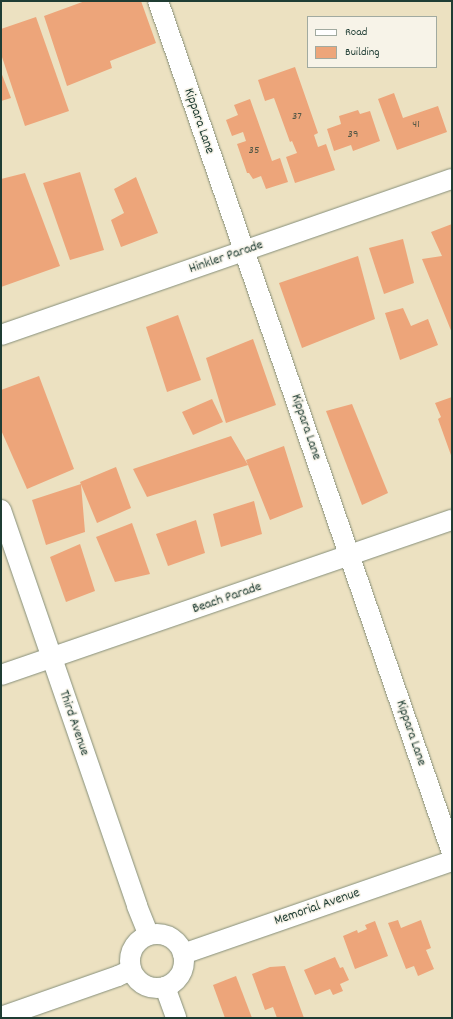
<!DOCTYPE html>
<html>
<head>
<meta charset="utf-8">
<style>
  body { margin:0 }
  #map { position:relative; width:453px; height:1019px; overflow:hidden; background:#ece1c1; font-family:Dekko,sans-serif }
  div>[style] { position:absolute }
  .building>* { inset:0; background:#eda57a }
  .roads { filter:drop-shadow(0 0 1px #868f7a) drop-shadow(0 0 1px #868f7a) }
  .street>* { height:20px; margin:-10px; padding:0 10px; transform-origin:10px; border-radius:10px; background:#fff }
  .street>.ring { margin:-10px; padding:0; box-sizing:content-box; background:none; border:20px solid #fff; border-radius:50% }
  span { translate:-50% -50%; white-space:nowrap; text-align:center; line-height:1.15; -webkit-text-stroke:3px #f7f3e8; paint-order:stroke }
  .number-label { font-size:12px; color:#525746 }
  .number-label span { -webkit-text-stroke-width:0 }
  .street-label { font-size:14px; color:#1f3d34 }
  .frame { position:absolute; inset:0; border:2px solid #1f3d34; pointer-events:none }
  .legend { position:absolute; left:307px; top:16px; width:130px; height:52px; box-sizing:border-box; background:#f7f3e8; border:1px solid #a1aaa0; margin:0; padding:5px 7px; list-style:none; font-size:12px; color:#1f3d34 }
  .legend li { display:flex; align-items:center; gap:8px; height:20px }
  .legend b { width:20px; border:1px solid #a1aaa0 }
</style>
</head>
<body>
<div id="map">
  <div class="building">
    <div style="clip-path:polygon(85px 1px,141px 1px,156px 43px,110px 61px,112px 68px,67px 86px,44px 16px)"></div>
    <div style="clip-path:polygon(36px 17px,69px 111px,25px 126px,1px 54px,1px 29px)"></div>
    <div style="clip-path:polygon(295px 67px,318px 133px,314px 135px,318px 147px,326px 144px,335px 170px,295px 183px,286px 157px,297px 153px,292px 141px,290px 142px,274px 98px,265px 101px,258px 80px)"></div>
    <div style="clip-path:polygon(1px 72px,11px 98px,1px 101px)"></div>
    <div style="clip-path:polygon(394px 93px,403px 118px,438px 106px,447px 132px,397px 150px,378px 99px)"></div>
    <div style="clip-path:polygon(250px 99px,272px 161px,280px 158px,288px 182px,266px 189px,261px 176px,253px 179px,249px 173px,247px 173px,237px 144px,246px 141px,243px 132px,232px 136px,226px 120px,238px 115px,234px 105px)"></div>
    <div style="clip-path:polygon(358px 110px,360px 114px,370px 111px,380px 141px,353px 151px,351px 145px,334px 151px,327px 129px,341px 124px,339px 116px)"></div>
    <div style="clip-path:polygon(80px 172px,104px 250px,70px 260px,43px 183px)"></div>
    <div style="clip-path:polygon(25px 173px,60px 266px,1px 287px,1px 179px)"></div>
    <div style="clip-path:polygon(136px 177px,158px 233px,121px 247px,111px 220px,124px 213px,114px 189px)"></div>
    <div style="clip-path:polygon(452px 224px,452px 333px,422px 259px,442px 256px,431px 232px)"></div>
    <div style="clip-path:polygon(403px 239px,414px 283px,384px 294px,369px 248px)"></div>
    <div style="clip-path:polygon(358px 256px,375px 319px,302px 348px,279px 283px)"></div>
    <div style="clip-path:polygon(403px 308px,411px 326px,428px 319px,438px 345px,400px 360px,385px 313px)"></div>
    <div style="clip-path:polygon(178px 315px,201px 380px,167px 392px,146px 327px)"></div>
    <div style="clip-path:polygon(253px 339px,276px 405px,226px 423px,206px 358px)"></div>
    <div style="clip-path:polygon(39px 376px,74px 469px,27px 489px,1px 430px,1px 390px)"></div>
    <div style="clip-path:polygon(452px 397px,452px 458px,438px 419px,441px 417px,435px 403px)"></div>
    <div style="clip-path:polygon(212px 399px,223px 422px,193px 435px,182px 412px)"></div>
    <div style="clip-path:polygon(352px 404px,388px 493px,362px 505px,326px 411px)"></div>
    <div style="clip-path:polygon(231px 436px,248px 465px,246px 460px,284px 446px,303px 507px,270px 520px,248px 465px,147px 497px,133px 469px)"></div>
    <div style="clip-path:polygon(116px 467px,131px 508px,97px 523px,80px 482px)"></div>
    <div style="clip-path:polygon(81px 484px,85px 532px,46px 545px,32px 500px)"></div>
    <div style="clip-path:polygon(254px 501px,262px 534px,221px 547px,213px 514px)"></div>
    <div style="clip-path:polygon(196px 520px,205px 553px,168px 566px,156px 534px)"></div>
    <div style="clip-path:polygon(132px 523px,150px 574px,115px 582px,96px 537px)"></div>
    <div style="clip-path:polygon(80px 544px,95px 591px,66px 602px,50px 557px)"></div>
    <div style="clip-path:polygon(398px 920px,401px 928px,421px 920px,431px 948px,426px 950px,434px 969px,418px 976px,414px 966px,406px 969px,388px 923px)"></div>
    <div style="clip-path:polygon(375px 921px,388px 956px,355px 969px,343px 936px,357px 930px,358px 933px,367px 929px,365px 925px)"></div>
    <div style="clip-path:polygon(335px 957px,340px 968px,343px 967px,349px 980px,340px 984px,343px 991px,333px 995px,330px 989px,315px 995px,304px 970px)"></div>
    <div style="clip-path:polygon(285px 966px,304px 1018px,277px 1018px,273px 1007px,265px 1010px,252px 974px,270px 967px)"></div>
    <div style="clip-path:polygon(236px 976px,252px 1018px,225px 1018px,213px 985px)"></div>
  </div>
  <div class="roads">
    <div class="street">
      <div style="left:158px;top:1px;width:901px;rotate:70.96deg"></div>
      <div style="left:1px;top:335px;width:477px;rotate:-19.1deg"></div>
      <div style="left:1px;top:510px;width:419px;rotate:71deg"></div>
      <div style="left:137px;top:906px;width:31px;rotate:68deg"></div>
      <div style="left:1px;top:675px;width:477px;rotate:-19deg"></div>
      <div class="ring" style="left:130px;top:934px;width:34px;height:34px"></div>
      <div style="left:183px;top:954px;width:285px;rotate:-19.1deg"></div>
      <div style="left:165px;top:987px;width:33px;rotate:70deg"></div>
      <div style="left:1px;top:1017px;width:124px;rotate:-19.3deg"></div>
      <div style="left:118px;top:976px;width:14px;rotate:-25deg"></div>
    </div>
  </div>
  <div class="number-label">
    <span style="left:297px;top:117px">37</span>
    <span style="left:416px;top:125px">41</span>
    <span style="left:353px;top:135px">39</span>
    <span style="left:254px;top:151px">35</span>
  </div>
  <div class="street-label">
    <span style="left:199px;top:121px;rotate:71deg">Kippara Lane</span>
    <span style="left:226px;top:257px;rotate:-19deg">Hinkler Parade</span>
    <span style="left:306px;top:427px;rotate:71deg">Kippara Lane</span>
    <span style="left:227px;top:598px;rotate:-19deg">Beach Parade</span>
    <span style="left:74px;top:723px;rotate:71deg">Third Avenue</span>
    <span style="left:411px;top:733px;rotate:71deg">Kippara Lane</span>
    <span style="left:317px;top:907px;rotate:-19deg">Memorial Avenue</span>
  </div>
  <div class="frame"></div>
  <ul class="legend">
  <li><b style="height:5px;background:#fff"></b>Road</li>
  <li><b style="height:11px;background:#eda57a"></b>Building</li>
  </ul>
</div>
</body>
</html>
